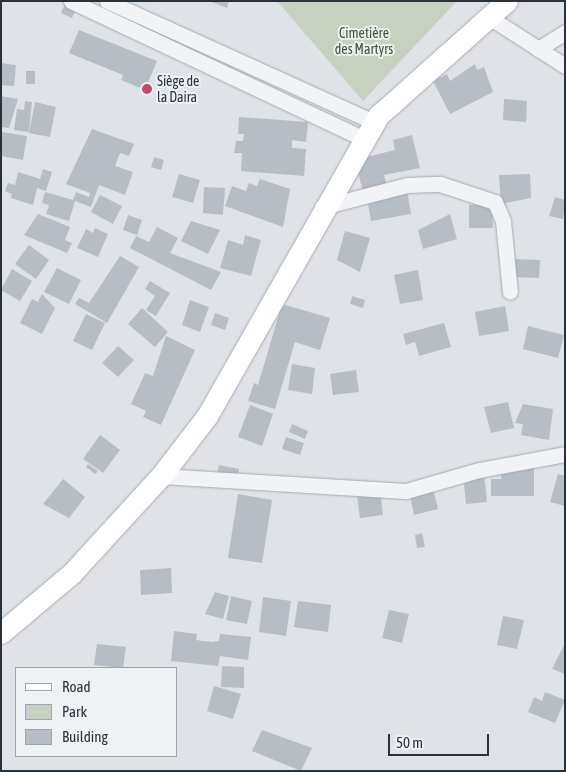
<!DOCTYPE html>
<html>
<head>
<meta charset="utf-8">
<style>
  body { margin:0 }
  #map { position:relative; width:566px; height:772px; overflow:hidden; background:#dfe3e7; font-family:"Asap Condensed",sans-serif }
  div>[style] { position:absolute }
  .green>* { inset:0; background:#c6d1c0 }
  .building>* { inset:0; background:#b6bdc4 }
  .roads { filter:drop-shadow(0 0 1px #a4aab1) drop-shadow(0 0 1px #a4aab1) }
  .street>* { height:15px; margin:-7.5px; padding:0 7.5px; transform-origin:7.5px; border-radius:7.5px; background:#f1f3f6 }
  .secondary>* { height:21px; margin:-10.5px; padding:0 10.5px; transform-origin:10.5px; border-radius:10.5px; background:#fff }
  .dots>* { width:14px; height:14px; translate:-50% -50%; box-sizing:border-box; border:2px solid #eef2f5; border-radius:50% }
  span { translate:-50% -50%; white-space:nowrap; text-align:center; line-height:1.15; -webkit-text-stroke:4px #eef2f5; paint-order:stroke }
  .park-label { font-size:14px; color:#415836 }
  .poi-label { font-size:14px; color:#28323d }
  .left { translate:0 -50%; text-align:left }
  .frame { position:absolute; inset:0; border:2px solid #28323d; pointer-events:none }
  .legend { position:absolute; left:15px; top:667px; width:162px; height:90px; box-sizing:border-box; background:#eef2f5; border:1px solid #9fa5ab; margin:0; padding:6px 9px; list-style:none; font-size:15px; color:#28323d }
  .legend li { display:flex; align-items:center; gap:10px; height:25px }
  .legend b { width:25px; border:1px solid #9fa5ab }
  .scale { position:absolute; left:388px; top:734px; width:101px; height:22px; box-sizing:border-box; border:2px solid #28323d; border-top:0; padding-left:6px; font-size:15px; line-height:18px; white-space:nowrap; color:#28323d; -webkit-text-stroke:4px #eef2f5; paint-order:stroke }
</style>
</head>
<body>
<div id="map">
  <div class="green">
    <div style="clip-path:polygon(277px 1px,457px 1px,363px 101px)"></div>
  </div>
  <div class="building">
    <div style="clip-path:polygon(209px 1px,229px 1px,227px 8px)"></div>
    <div style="clip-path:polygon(65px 4px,76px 9px,72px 18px,61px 13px)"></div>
    <div style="clip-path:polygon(79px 30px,157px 61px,145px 90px,121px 80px,123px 75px,69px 53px)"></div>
    <div style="clip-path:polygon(1px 63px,16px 65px,14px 86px,1px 85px)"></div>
    <div style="clip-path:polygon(475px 64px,477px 70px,484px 67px,493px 92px,450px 114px,433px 81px,447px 74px,450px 81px)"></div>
    <div style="clip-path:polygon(26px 71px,35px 71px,35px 84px,26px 84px)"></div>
    <div style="clip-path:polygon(1px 96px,18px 99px,9px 128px,1px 127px)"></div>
    <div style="clip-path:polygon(504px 99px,527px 101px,526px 122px,503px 120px)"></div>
    <div style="clip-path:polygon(25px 101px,32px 102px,29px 132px,14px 130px,17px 109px,24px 110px)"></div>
    <div style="clip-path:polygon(35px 102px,56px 107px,50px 137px,29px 133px)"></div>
    <div style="clip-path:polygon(239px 117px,308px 122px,306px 142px,292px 140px,292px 148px,306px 149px,304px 176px,241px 171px,242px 153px,234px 153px,236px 141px,243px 141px,244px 134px,238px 134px)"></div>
    <div style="clip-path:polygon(92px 129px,134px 144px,129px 156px,120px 153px,115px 166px,133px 172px,125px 195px,99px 185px,91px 207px,75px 201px,69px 221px,46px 214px,49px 205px,42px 203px,45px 192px,73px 200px,76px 192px,89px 197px,90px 193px,66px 184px)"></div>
    <div style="clip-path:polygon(2px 132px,27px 136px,23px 160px,1px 156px)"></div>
    <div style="clip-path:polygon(412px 135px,420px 168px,384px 175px,387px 186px,363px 192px,355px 160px,395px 150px,393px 140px)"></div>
    <div style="clip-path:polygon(154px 157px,164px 160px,161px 170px,151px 167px)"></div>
    <div style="clip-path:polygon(43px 169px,52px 172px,46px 191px,37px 188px,33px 205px,11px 198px,12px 194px,5px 191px,8px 183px,15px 185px,18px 172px,40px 179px)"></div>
    <div style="clip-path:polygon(179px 174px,200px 180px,193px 203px,172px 197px)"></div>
    <div style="clip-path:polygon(530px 174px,531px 198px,501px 204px,499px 175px)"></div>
    <div style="clip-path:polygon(260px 179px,290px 189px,283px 227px,225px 206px,232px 186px,246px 191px,249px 183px,257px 186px)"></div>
    <div style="clip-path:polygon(204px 187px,225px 188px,223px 215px,203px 213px)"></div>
    <div style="clip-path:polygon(407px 190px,411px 214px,371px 221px,367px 197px)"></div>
    <div style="clip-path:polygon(100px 195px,122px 206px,113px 224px,91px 212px)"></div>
    <div style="clip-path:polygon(555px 197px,565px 200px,563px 219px,549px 216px)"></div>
    <div style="clip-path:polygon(492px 204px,493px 228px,469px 228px,469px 205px)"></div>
    <div style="clip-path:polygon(38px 214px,70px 227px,65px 240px,72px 243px,67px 253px,24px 235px)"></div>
    <div style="clip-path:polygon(450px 214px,457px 239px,423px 249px,418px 230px)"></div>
    <div style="clip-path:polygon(128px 215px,142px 220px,137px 235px,123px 230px)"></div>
    <div style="clip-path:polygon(191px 221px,220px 230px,208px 254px,181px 241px)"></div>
    <div style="clip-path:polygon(157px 227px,178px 238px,170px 253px,221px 272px,211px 290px,130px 248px,136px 236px,149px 242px)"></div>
    <div style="clip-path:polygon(95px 228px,108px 234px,98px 257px,77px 248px,86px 229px,93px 233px)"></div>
    <div style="clip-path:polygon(345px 231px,370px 238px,360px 272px,337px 260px)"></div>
    <div style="clip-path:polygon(245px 235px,261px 240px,251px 276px,220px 268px,228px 240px,243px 245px)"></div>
    <div style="clip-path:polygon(29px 245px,49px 260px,36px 279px,15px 264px)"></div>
    <div style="clip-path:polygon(120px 256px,139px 267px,107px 323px,75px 304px,79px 298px,89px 303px)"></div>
    <div style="clip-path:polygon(512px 259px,540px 260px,539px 278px,512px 277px)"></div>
    <div style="clip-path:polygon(57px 268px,81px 280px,69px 304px,44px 292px)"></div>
    <div style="clip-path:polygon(12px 269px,32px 281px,20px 301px,1px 290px)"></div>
    <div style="clip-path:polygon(418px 270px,423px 300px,400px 304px,394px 275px)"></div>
    <div style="clip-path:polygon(150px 281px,170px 293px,156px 316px,146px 310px,155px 296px,145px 289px)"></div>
    <div style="clip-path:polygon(42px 294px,55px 308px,42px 334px,20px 323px,32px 299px,38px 302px)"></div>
    <div style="clip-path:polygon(352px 296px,365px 300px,363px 308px,350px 304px)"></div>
    <div style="clip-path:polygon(190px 300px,209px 307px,200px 332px,182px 325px)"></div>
    <div style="clip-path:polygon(282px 304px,330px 318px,320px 350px,295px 342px,275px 409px,248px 401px,254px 383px,258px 385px)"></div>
    <div style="clip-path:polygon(505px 306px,509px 331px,479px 336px,475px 312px)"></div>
    <div style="clip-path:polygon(142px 308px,168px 332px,155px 347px,128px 324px)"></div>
    <div style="clip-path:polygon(215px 313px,229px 318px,225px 330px,211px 325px)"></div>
    <div style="clip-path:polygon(86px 314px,105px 323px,92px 350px,73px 341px)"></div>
    <div style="clip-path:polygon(444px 323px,451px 347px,419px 356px,415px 342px,406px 345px,403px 334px)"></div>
    <div style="clip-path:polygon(528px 326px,564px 335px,558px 358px,523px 349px)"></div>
    <div style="clip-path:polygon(166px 336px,195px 350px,161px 425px,143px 417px,146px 411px,131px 404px,145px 373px,153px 376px)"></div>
    <div style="clip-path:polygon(118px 346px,134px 360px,118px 377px,102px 363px)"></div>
    <div style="clip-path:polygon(292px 364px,315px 368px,312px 394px,288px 390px)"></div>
    <div style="clip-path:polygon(356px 370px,359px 392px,333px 395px,330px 374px)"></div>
    <div style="clip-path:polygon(508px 402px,514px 428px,491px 433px,484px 407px)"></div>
    <div style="clip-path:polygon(523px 404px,553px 409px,549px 440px,521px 435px,523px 424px,515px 423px)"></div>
    <div style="clip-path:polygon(250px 405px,273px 414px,262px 446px,238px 437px)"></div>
    <div style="clip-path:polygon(292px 424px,308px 431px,305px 439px,289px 432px)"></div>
    <div style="clip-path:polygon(100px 435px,120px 450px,103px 473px,83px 459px)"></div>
    <div style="clip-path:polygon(286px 437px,304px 443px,300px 455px,282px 449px)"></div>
    <div style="clip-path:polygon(501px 460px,534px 460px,534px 496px,491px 496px,491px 479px,501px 479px)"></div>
    <div style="clip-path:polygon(88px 464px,98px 471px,95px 474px,86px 467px)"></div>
    <div style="clip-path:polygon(219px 465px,239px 469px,238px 477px,217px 473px)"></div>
    <div style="clip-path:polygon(484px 473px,487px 502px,466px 504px,463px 475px)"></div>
    <div style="clip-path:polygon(558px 474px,565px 476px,565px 506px,550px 502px)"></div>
    <div style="clip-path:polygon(63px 479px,85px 497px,69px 518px,43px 504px)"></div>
    <div style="clip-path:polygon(432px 484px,438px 509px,414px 515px,409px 490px)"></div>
    <div style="clip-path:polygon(380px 492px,383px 515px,360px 518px,357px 495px)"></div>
    <div style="clip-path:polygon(238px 494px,272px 500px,262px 563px,228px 558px)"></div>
    <div style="clip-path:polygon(422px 533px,425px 547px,417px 548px,415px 535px)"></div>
    <div style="clip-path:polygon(171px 568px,172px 593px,141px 595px,140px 570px)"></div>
    <div style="clip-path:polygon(215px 592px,229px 596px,223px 619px,205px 614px)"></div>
    <div style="clip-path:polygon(231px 596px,252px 601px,247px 624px,226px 620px)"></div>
    <div style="clip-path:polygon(263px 597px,291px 601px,286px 636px,259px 632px)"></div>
    <div style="clip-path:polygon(298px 601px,331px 605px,328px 632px,294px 627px)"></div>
    <div style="clip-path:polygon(389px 610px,409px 614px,402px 643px,382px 638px)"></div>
    <div style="clip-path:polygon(503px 616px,524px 620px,517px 649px,497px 645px)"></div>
    <div style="clip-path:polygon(174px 631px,197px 634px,196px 640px,212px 642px,219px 641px,220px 634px,251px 637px,248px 660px,220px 656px,218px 666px,171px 661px)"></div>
    <div style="clip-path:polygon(565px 643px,565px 674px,552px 669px)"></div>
    <div style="clip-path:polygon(97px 644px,126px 647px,123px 668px,94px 665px)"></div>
    <div style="clip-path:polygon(222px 666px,244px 667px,244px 688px,221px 687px)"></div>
    <div style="clip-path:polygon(214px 686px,241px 694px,233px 719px,207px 711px)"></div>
    <div style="clip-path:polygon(545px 692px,565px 700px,555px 723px,528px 712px,534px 697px,542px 701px)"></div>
    <div style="clip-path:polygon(262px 730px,312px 748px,301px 771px,252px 751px)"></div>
  </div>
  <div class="roads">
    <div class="street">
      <div style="left:71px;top:1px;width:322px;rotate:25.2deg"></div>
      <div style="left:107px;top:1px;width:293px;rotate:24.4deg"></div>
      <div style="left:489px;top:17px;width:90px;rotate:32.8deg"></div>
      <div style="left:538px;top:49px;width:32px;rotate:-32deg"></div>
      <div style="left:322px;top:207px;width:88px;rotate:-14.5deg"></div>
      <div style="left:407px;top:185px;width:33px;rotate:-2deg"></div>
      <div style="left:440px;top:184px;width:58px;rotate:18.1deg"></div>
      <div style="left:495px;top:202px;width:21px;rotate:67deg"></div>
      <div style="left:503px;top:221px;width:71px;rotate:84.4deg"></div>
      <div style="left:161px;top:476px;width:245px;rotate:3.5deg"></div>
      <div style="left:406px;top:491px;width:76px;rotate:-16deg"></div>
      <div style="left:479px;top:470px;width:87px;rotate:-10.5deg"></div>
    </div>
    <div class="secondary">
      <div style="left:1px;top:633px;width:93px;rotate:-40.2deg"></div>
      <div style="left:72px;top:573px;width:132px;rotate:-47.5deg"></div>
      <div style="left:161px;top:476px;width:76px;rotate:-52.5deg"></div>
      <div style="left:207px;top:416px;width:347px;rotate:-60.3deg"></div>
      <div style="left:379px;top:115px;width:171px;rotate:-41.7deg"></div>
    </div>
  </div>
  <div class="dots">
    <div style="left:147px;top:89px;background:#c7496a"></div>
  </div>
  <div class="park-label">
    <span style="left:364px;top:41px">Cimetière<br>des Martyrs</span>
  </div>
  <div class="poi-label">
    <span class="left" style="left:157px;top:89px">Siège de<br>la Daira</span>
  </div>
  <div class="frame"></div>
  <ul class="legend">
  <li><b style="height:6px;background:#fff"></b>Road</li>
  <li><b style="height:14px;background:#c6d1c0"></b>Park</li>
  <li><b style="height:14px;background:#b6bdc4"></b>Building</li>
  </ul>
  <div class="scale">50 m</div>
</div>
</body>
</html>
